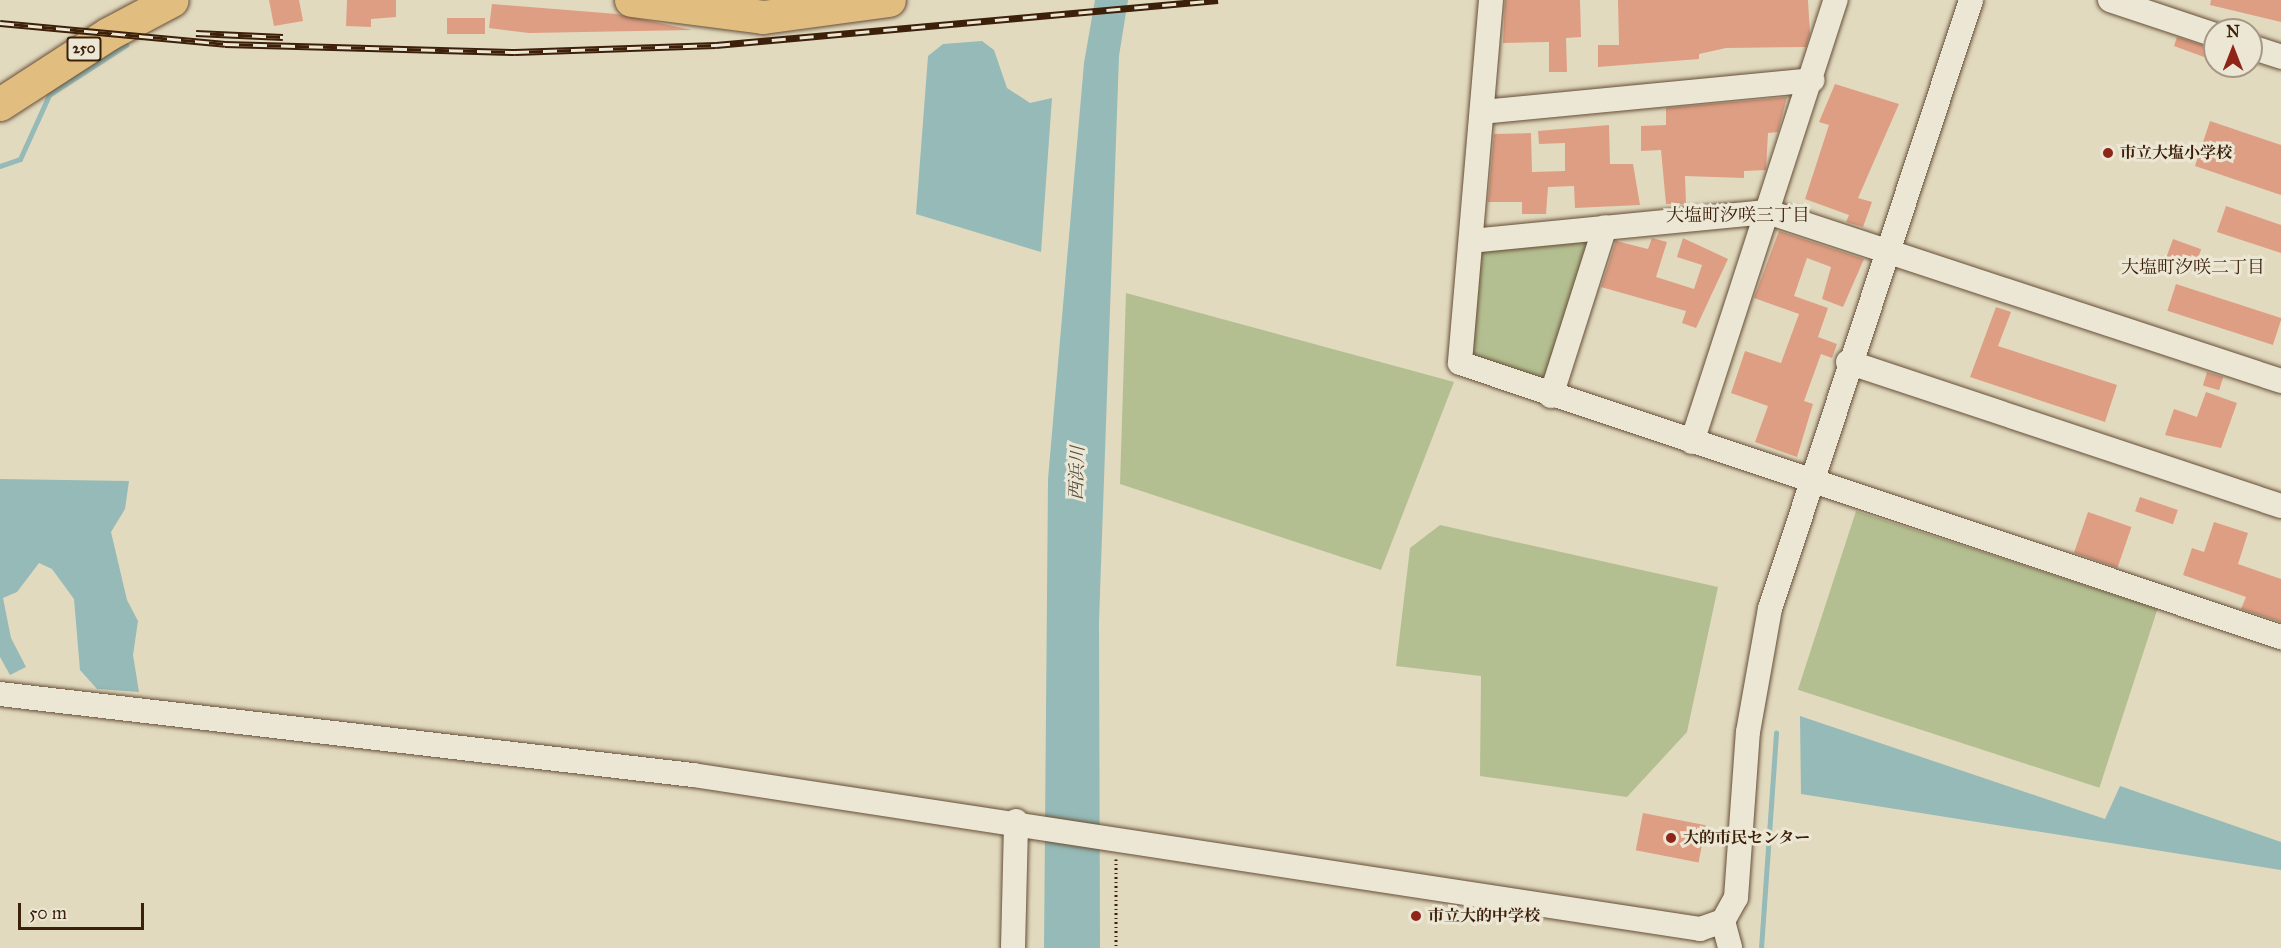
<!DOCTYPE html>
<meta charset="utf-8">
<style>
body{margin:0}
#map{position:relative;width:2281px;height:948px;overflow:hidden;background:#e2dabf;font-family:"IM FELL Great Primer","Noto Serif JP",serif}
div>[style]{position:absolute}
.green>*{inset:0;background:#b4bf91;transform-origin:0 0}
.water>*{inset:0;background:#95bab7}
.stream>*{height:5px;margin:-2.5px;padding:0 2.5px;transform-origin:2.5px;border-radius:2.5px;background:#95bab7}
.building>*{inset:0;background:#de9e83;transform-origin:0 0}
.path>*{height:3px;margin-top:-1.5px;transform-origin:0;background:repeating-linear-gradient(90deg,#3d200a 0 1.5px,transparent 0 4.5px)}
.roads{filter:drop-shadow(0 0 2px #664e37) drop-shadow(0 0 2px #664e37)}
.minor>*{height:24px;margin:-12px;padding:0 12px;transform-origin:12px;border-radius:12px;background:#ece7d5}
.highway>*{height:33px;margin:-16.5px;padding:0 16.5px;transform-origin:16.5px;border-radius:16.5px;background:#e1bd80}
.rail>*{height:7px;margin-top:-3.5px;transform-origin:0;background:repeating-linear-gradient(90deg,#ece7d5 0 14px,#3d200a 0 28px);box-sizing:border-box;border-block:2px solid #3d200a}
.dots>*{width:16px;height:16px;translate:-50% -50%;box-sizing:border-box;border:3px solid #ece7d5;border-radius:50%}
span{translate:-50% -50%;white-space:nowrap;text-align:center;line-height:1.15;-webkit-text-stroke:6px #ece7d5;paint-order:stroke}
.shield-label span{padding:2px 4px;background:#ece7d5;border:2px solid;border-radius:4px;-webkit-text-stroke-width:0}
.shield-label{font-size:15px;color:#3d200a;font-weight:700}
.poi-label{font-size:16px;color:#3d200a;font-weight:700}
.left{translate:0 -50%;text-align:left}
.neighbourhood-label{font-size:18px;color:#3d200a}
.water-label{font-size:18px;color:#574e3e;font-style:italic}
.north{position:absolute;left:2203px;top:18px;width:60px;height:60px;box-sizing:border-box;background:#ece7d5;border:2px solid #a69784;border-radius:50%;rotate:0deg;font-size:16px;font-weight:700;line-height:24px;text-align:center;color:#3d200a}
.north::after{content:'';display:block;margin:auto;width:21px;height:27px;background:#8f2418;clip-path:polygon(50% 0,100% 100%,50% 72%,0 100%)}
.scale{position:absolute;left:18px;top:903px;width:126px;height:27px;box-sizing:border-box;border:3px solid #3d200a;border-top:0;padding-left:8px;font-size:18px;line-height:21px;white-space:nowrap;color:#3d200a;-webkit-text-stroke:4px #ece7d5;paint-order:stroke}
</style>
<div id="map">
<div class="green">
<i style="clip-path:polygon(1588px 235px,1595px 243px,1550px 378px,1541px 383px,1472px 360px,1476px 253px)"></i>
<i style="clip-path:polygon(1126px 293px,1454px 382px,1381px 570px,1120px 484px)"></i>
<i style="left:1856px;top:511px;width:317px;height:188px;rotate:18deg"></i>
<i style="clip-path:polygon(1440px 525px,1718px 587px,1687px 732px,1627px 797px,1480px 776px,1481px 676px,1396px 666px,1410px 548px)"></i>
</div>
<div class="water">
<i style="clip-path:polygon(1095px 0,1128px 0,1119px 56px,1099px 621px,1100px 948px,1044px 948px,1048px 479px,1084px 63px)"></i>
<i style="clip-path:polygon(982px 41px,994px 50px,1007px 88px,1030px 103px,1052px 98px,1041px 252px,916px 214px,928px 56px,943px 44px)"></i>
<i style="clip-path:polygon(0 479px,129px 481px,125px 509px,111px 532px,127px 600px,138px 621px,133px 655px,139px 692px,97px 689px,80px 670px,74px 599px,52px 569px,39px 563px,17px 592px,3px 598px,11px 638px,26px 667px,10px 675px,0 657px)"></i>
<i style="clip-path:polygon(1800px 716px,2105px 819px,2120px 786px,2281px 842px,2281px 870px,1801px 794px)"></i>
</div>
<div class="stream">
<i style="left:0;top:166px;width:21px;rotate:-19deg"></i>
<i style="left:20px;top:159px;width:70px;rotate:-65.6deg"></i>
<i style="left:49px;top:95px;width:92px;rotate:-33deg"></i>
<i style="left:1761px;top:948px;width:216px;rotate:-86deg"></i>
</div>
<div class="building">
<i style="clip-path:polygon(269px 0,299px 0,303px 21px,274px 26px)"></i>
<i style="clip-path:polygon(347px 0,396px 0,396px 17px,371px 19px,371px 27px,346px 26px)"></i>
<i style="clip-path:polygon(1505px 0,1580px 0,1581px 37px,1566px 38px,1567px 72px,1549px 72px,1549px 42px,1503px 43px)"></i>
<i style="clip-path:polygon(1618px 0,1808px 0,1810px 34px,1806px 47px,1726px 48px,1699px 54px,1699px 59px,1598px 67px,1598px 45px,1619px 45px)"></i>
<i style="clip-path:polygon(2211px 0,2281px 0,2281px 22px,2210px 5px)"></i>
<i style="clip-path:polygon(492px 4px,617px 14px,692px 30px,529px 33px,489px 28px)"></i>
<i style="left:447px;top:18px;width:38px;height:16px"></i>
<i style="clip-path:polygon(2177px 37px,2215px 49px,2215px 61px,2174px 46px)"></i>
<i style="clip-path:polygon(1835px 84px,1899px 104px,1858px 198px,1872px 202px,1863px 227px,1846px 222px,1849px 215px,1805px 199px,1829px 125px,1819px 122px)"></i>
<i style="clip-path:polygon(1787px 97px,1778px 132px,1768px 133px,1766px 170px,1744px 171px,1744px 178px,1685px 176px,1686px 204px,1666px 204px,1661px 150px,1641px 151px,1641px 126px,1666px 125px,1666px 108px)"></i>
<i style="clip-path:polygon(2210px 121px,2281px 145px,2281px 195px,2195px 166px)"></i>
<i style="clip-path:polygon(1609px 125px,1610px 164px,1633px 164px,1640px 205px,1575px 208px,1574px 186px,1548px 187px,1546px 214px,1522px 214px,1522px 202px,1488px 202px,1494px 134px,1531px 133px,1532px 172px,1565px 171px,1565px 143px,1539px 144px,1538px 131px)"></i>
<i style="clip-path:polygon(2226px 206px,2281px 225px,2281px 253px,2217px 232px)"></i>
<i style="clip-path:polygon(1779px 231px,1864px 259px,1843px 307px,1822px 299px,1831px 267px,1807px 258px,1794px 296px,1828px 308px,1818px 337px,1837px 344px,1832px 358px,1821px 354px,1804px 401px,1813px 404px,1797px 457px,1755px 442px,1768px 406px,1731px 393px,1745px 351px,1781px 363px,1799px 314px,1754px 298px)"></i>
<i style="clip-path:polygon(1652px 238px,1667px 242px,1656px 277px,1694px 289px,1702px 265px,1677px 257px,1683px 238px,1728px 259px,1696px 328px,1682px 323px,1686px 311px,1601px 287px,1616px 241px,1648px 249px)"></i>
<i style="left:2173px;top:239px;width:30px;height:24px;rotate:20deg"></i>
<i style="left:2176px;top:284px;width:111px;height:28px;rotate:18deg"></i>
<i style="clip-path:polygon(1996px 307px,2011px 312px,1998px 346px,2117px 385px,2105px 422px,1970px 377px)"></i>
<i style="left:2207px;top:372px;width:17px;height:14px;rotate:17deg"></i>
<i style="clip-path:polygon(2206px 392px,2237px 403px,2221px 448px,2165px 435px,2174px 409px,2197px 417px)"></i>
<i style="left:2140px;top:497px;width:40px;height:15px;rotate:19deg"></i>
<i style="left:2088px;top:512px;width:46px;height:43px;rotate:19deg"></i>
<i style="clip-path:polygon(2214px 522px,2248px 533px,2238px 564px,2281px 579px,2281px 622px,2241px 609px,2246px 597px,2183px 575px,2192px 548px,2204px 552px)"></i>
<i style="left:1643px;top:813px;width:64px;height:38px;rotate:11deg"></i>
</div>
<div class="path">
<i style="left:1116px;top:859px;width:89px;rotate:90deg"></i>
</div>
<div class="roads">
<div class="minor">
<i style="left:1491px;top:0;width:364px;rotate:94.9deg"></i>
<i style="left:1460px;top:363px;width:866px;rotate:18.46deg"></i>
<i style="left:2110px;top:0;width:111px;rotate:18.4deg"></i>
<i style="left:2251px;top:47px;width:32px;rotate:18deg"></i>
<i style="left:1482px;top:112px;width:332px;rotate:-5.5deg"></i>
<i style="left:1471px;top:241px;width:298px;rotate:-5.6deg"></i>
<i style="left:1768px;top:212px;width:540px;rotate:18.23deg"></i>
<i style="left:1848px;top:362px;width:456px;rotate:18.4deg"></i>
<i style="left:1551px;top:396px;width:177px;rotate:-72.3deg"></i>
<i style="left:1692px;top:442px;width:465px;rotate:-72deg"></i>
<i style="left:0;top:694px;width:698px;rotate:6.67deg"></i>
<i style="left:693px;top:775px;width:1019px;rotate:8.69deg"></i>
<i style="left:1700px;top:929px;width:24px;rotate:-19deg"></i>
<i style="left:1723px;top:921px;width:26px;rotate:-61deg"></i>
<i style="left:1736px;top:898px;width:166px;rotate:-85.9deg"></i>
<i style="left:1748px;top:732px;width:125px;rotate:-79.9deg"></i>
<i style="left:1770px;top:609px;width:641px;rotate:-71.73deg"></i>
<i style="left:1723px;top:921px;width:28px;rotate:75deg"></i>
<i style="left:1013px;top:948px;width:127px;rotate:-88.6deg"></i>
</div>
<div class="highway">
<i style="left:631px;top:0;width:133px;rotate:7.3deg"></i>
<i style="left:763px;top:17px;width:127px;rotate:-7.7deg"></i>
<i style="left:0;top:104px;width:129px;rotate:-32.9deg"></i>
<i style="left:108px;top:34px;width:72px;rotate:-28deg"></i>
</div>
</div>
<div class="rail">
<i style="left:0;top:23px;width:226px;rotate:5.3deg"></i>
<i style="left:225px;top:44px;width:290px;rotate:1.6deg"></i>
<i style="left:515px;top:52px;width:201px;rotate:-2deg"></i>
<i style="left:716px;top:45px;width:504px;rotate:-5.12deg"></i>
<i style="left:196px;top:33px;width:87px;rotate:2.6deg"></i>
</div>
<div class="dots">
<i style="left:2108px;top:153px;background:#8f2418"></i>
<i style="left:1671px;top:838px;background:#8f2418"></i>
<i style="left:1416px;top:916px;background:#8f2418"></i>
</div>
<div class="shield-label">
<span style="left:84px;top:49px">250</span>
</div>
<div class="poi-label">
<span class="left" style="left:2120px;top:153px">市立大塩小学校</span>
<span class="left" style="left:1683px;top:838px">大的市民センター</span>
<span class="left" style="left:1428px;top:916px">市立大的中学校</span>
</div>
<div class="neighbourhood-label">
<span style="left:1738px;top:215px">大塩町汐咲三丁目</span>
<span style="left:2193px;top:267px">大塩町汐咲二丁目</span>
</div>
<div class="water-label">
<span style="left:1077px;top:473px;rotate:-88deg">西浜川</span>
</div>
<div class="north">N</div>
<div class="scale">50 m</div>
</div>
